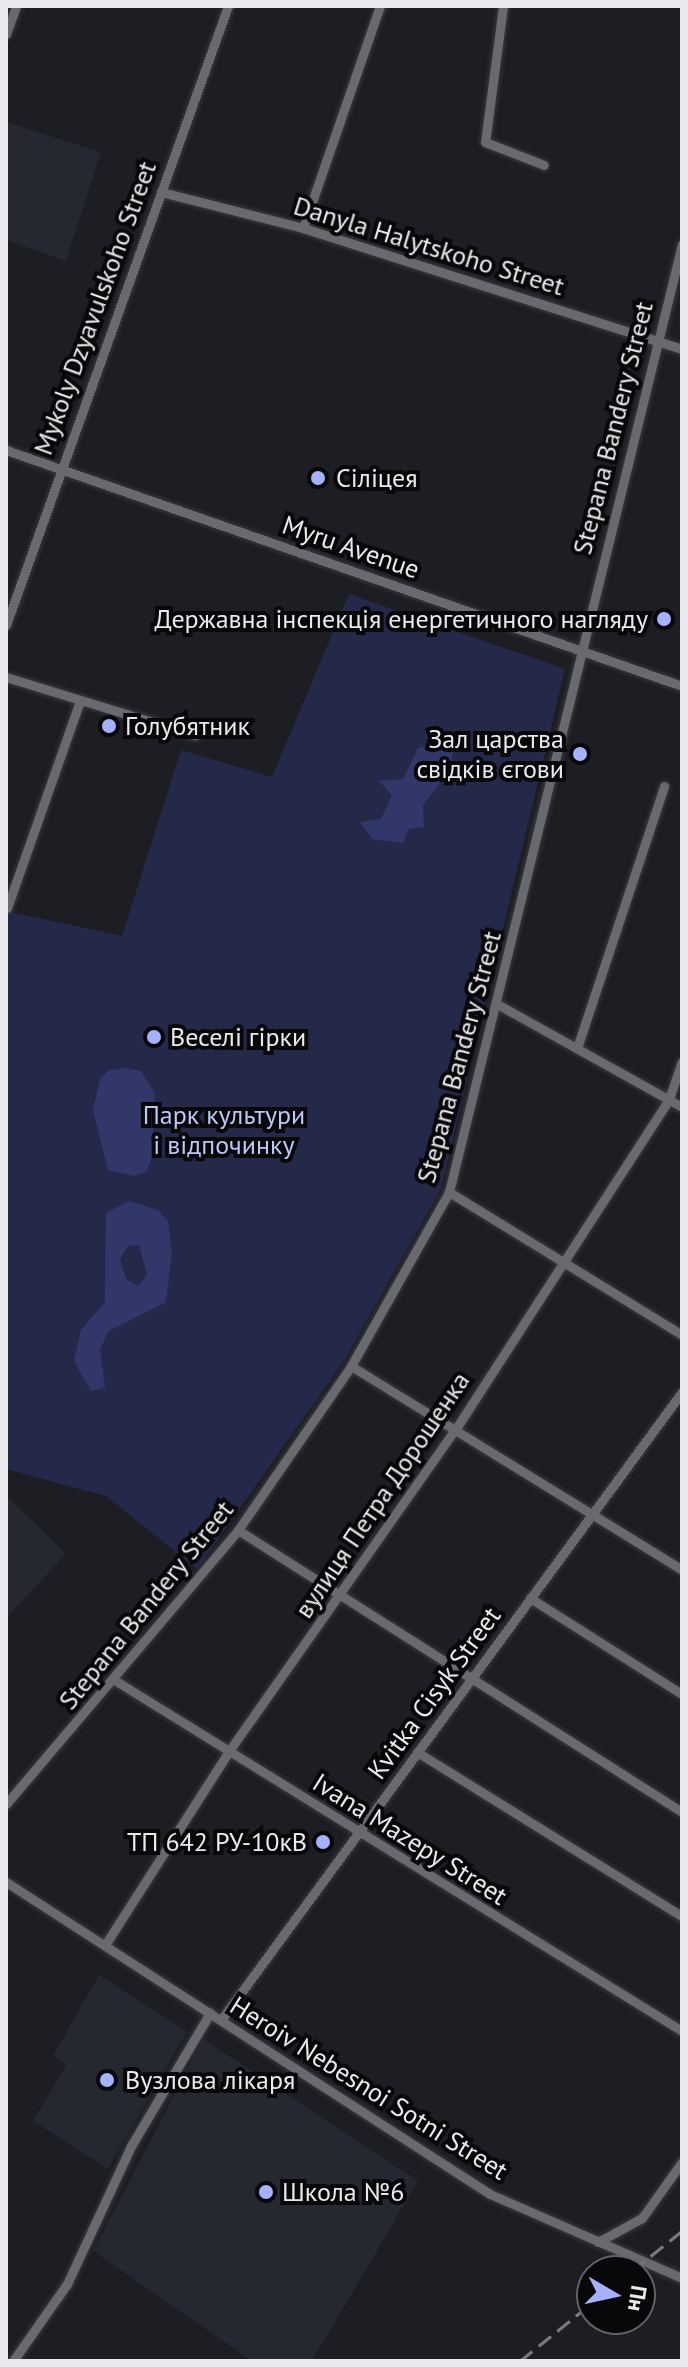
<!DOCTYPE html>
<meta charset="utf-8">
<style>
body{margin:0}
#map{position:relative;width:688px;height:2367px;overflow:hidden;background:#1d1e23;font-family:"PT Sans",sans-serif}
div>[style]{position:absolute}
.built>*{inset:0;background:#252731}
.green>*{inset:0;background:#242849}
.water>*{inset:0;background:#313769}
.roads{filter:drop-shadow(0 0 2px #393a3e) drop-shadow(0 0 2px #393a3e)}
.street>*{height:9px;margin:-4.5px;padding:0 4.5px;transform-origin:4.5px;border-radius:4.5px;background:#696a70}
.rail>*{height:3px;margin-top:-1.5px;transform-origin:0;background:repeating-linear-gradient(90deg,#797a7e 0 16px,transparent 0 24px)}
.dots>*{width:22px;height:22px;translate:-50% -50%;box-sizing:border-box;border:4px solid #08080a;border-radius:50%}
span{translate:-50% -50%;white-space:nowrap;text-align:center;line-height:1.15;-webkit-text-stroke:8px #08080a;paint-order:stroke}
.street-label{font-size:26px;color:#eaeaee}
.poi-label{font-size:26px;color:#eaeaee}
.left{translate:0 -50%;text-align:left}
.right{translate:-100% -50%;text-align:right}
.park-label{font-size:26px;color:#bcc6f7}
.frame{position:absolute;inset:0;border:8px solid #eaeaee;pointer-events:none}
.north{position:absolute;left:576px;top:2255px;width:80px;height:80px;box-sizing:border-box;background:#08080a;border:2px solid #626265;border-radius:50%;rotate:99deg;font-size:22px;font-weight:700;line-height:32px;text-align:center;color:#eaeaee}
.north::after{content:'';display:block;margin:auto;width:28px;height:36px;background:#a5b1fc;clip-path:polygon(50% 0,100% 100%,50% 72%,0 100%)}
</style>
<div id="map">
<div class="built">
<i style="clip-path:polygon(6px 122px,101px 152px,66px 261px,6px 240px)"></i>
<i style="clip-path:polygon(6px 1495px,66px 1554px,6px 1618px)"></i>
<i style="clip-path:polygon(99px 1975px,187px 2032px,108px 2169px,33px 2121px,66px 2065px,53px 2056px)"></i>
<i style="clip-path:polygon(203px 2039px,418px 2181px,312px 2361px,252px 2361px,93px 2251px)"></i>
</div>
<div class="green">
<i style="clip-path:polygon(349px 594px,565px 669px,441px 1189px,344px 1361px,197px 1569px,106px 1496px,6px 1469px,6px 911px,122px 936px,181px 750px,272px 777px)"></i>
</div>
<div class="water">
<i style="clip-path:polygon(433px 745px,453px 752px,449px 772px,423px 805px,424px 827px,409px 829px,403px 843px,372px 839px,360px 822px,381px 819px,392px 795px,379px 781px,403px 779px,418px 748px)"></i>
<i style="clip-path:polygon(126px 1068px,141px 1071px,155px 1093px,152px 1158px,146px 1172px,134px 1176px,108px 1170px,93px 1110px,100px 1079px,109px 1070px)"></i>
<i style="clip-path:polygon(evenodd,129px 1201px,158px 1210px,168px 1221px,172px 1252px,166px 1302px,109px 1331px,100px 1349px,105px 1388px,91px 1391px,74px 1361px,81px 1330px,105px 1302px,106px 1213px,129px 1201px,139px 1245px,147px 1275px,138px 1286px,126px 1279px,120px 1259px,128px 1246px,139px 1245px)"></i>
</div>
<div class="roads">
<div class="street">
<i style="left:503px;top:6px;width:137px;rotate:97.5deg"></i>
<i style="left:485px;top:142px;width:63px;rotate:21.3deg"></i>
<i style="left:6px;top:34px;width:30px;rotate:-70deg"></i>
<i style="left:161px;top:192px;width:146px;rotate:14.2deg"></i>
<i style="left:303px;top:228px;width:398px;rotate:17.7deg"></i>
<i style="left:303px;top:228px;width:235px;rotate:-70.9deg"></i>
<i style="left:6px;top:450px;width:716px;rotate:19.24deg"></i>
<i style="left:6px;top:625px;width:658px;rotate:-70.27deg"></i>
<i style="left:6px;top:677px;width:198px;rotate:17.1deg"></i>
<i style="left:7px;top:908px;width:219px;rotate:-70.6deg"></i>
<i style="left:499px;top:1005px;width:210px;rotate:29.1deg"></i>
<i style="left:577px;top:1048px;width:276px;rotate:-71.6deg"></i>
<i style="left:449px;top:1192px;width:273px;rotate:31.5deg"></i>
<i style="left:351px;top:1366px;width:389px;rotate:31.6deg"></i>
<i style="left:238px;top:1530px;width:526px;rotate:32.42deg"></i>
<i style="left:530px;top:1598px;width:180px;rotate:32.3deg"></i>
<i style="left:116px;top:1681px;width:665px;rotate:31.73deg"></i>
<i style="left:417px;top:1752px;width:312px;rotate:31.8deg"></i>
<i style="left:6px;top:1804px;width:359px;rotate:-49.7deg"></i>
<i style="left:238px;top:1530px;width:199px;rotate:-55.4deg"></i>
<i style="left:351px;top:1366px;width:200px;rotate:-60.6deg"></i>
<i style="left:449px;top:1192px;width:976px;rotate:-76.19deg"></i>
<i style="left:6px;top:1882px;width:576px;rotate:32.81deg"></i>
<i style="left:490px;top:2194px;width:210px;rotate:23.6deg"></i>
<i style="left:105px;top:1945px;width:230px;rotate:-57.4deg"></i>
<i style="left:229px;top:1751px;width:396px;rotate:-54.9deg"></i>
<i style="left:457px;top:1427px;width:391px;rotate:-57.1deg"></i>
<i style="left:669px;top:1099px;width:39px;rotate:-71deg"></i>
<i style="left:221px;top:2020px;width:779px;rotate:-53.72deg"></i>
<i style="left:598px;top:2242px;width:50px;rotate:-28.6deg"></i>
<i style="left:642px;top:2218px;width:69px;rotate:-54.5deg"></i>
<i style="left:13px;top:2361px;width:94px;rotate:-55deg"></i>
<i style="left:67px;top:2284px;width:152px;rotate:-65.1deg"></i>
<i style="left:131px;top:2146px;width:155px;rotate:-59.3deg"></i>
</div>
</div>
<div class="rail">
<i style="left:632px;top:2271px;width:64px;rotate:-38.7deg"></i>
<i style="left:520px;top:2361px;width:92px;rotate:-38.9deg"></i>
</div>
<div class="dots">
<i style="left:318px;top:478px;background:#a5b1fc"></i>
<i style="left:664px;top:619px;background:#a5b1fc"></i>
<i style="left:109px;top:726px;background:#a5b1fc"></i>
<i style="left:580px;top:754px;background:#a5b1fc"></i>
<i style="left:154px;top:1037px;background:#a5b1fc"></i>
<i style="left:323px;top:1842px;background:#a5b1fc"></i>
<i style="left:107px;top:2080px;background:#a5b1fc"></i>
<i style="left:266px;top:2192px;background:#a5b1fc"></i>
</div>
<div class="street-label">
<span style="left:429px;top:246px;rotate:17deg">Danyla Halytskoho Street</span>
<span style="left:95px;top:308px;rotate:-70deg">Mykoly Dzyavulskoho Street</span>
<span style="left:613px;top:428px;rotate:-76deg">Stepana Bandery Street</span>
<span style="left:351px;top:547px;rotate:19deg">Myru Avenue</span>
<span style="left:459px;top:1057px;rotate:-75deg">Stepana Bandery Street</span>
<span style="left:382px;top:1495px;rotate:-56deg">вулиця Петра Дорошенка</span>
<span style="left:146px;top:1605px;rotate:-51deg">Stepana Bandery Street</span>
<span style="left:434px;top:1693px;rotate:-54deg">Kvitka Cisyk Street</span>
<span style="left:410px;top:1839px;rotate:32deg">Ivana Mazepy Street</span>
<span style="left:369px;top:2088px;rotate:32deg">Heroiv Nebesnoi Sotni Street</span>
</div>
<div class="poi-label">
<span class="left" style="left:336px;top:478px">Сіліцея</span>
<span class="right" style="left:648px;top:619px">Державна інспекція енергетичного нагляду</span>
<span class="left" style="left:125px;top:726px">Голубятник</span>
<span class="right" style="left:564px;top:754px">Зал царства<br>свідків єгови</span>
<span class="left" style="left:170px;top:1037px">Веселі гірки</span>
<span class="right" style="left:307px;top:1842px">ТП 642 РУ-10кВ</span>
<span class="left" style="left:125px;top:2080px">Вузлова лікаря</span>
<span class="left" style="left:282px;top:2192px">Школа №6</span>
</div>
<div class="park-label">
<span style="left:224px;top:1130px">Парк культури<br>і відпочинку</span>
</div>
<div class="frame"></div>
<div class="north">Пн</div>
</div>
